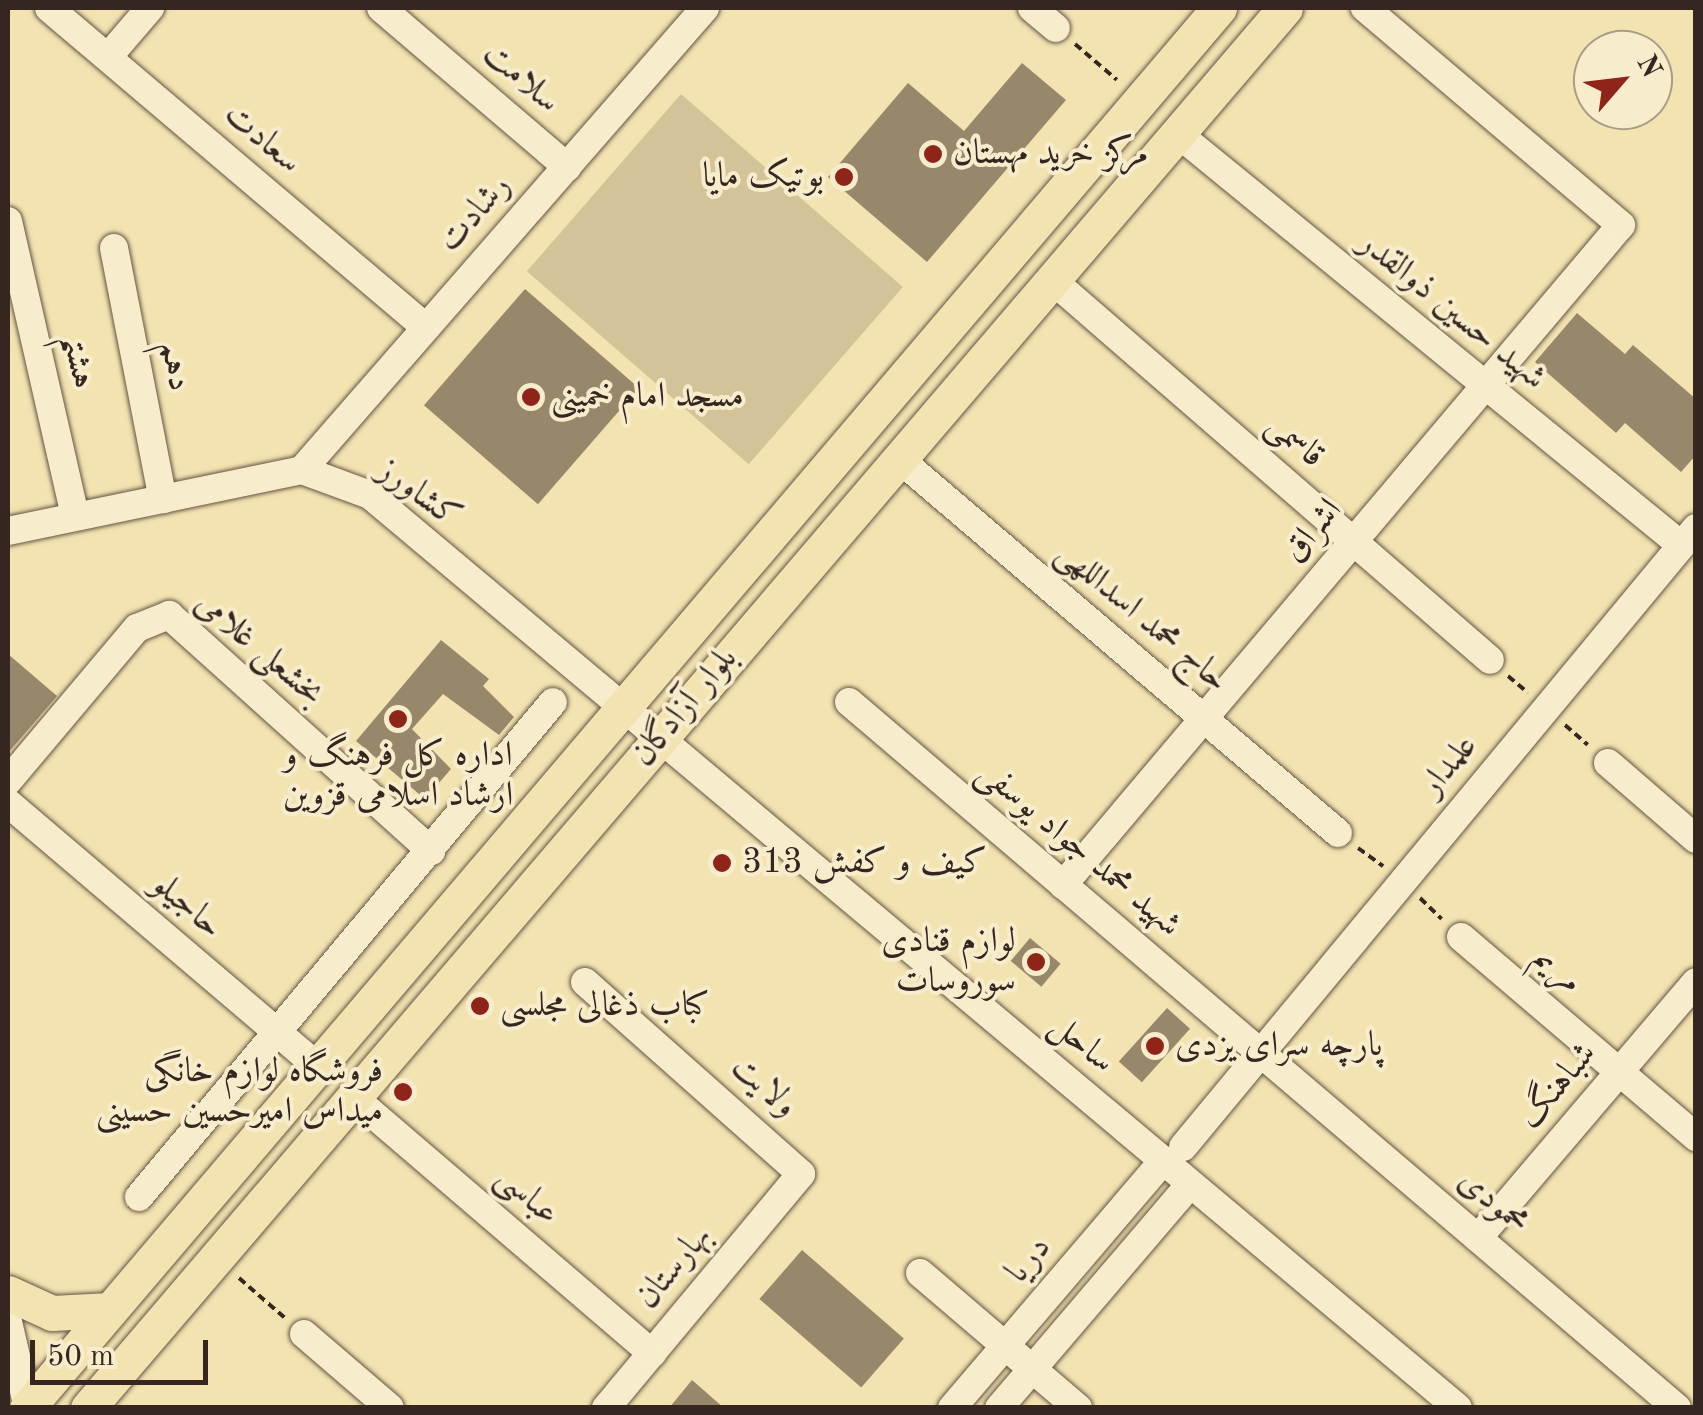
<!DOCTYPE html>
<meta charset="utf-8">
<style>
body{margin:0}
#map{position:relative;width:1703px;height:1415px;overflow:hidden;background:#f3e3b1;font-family:"Old Standard TT",Amiri,serif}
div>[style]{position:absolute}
.green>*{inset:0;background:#d3c398;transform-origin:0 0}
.building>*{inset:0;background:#98886b;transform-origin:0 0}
.path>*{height:4px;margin-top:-2px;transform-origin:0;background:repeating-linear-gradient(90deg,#362620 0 8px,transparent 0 13px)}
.roads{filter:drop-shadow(0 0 2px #655544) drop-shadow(0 0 2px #655544)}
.minor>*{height:28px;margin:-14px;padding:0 14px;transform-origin:14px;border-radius:14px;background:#f7edcc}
.major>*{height:35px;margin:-17.5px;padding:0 17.5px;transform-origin:17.5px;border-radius:17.5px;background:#f3e3b1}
.dots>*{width:28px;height:28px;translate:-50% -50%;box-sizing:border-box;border:5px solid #f7edcc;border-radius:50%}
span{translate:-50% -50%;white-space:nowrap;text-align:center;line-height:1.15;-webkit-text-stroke:8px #f7edcc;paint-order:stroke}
.street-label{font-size:35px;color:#362620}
.poi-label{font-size:35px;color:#362620}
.left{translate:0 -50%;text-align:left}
.right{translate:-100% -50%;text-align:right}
.frame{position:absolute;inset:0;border:10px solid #362620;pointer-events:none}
.north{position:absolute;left:1573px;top:30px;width:100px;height:100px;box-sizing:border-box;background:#f7edcc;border:2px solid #aa9d87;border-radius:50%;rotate:62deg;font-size:28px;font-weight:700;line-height:40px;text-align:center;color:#362620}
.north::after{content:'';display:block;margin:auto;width:35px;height:45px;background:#8f2418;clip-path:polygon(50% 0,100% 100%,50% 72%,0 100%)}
.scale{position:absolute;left:30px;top:1340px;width:178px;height:45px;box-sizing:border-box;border:5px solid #362620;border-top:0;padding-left:12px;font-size:30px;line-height:35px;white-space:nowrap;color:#362620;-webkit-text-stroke:8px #f7edcc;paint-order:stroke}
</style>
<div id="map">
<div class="green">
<i style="left:681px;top:94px;width:294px;height:235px;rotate:41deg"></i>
</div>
<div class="building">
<i style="clip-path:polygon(1022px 63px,1066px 100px,927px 262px,828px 177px,908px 83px,964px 131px)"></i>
<i style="left:525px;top:289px;width:151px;height:154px;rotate:41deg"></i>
<i style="clip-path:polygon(1577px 313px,1625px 354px,1633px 345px,1696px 399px,1696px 455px,1681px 472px,1625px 423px,1616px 433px,1535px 362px)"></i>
<i style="clip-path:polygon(441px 640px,489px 679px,483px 686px,514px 717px,499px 735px,443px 694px,412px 729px,451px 769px,425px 799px,356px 741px)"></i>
<i style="clip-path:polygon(8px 654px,57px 696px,8px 753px)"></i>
<i style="left:1030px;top:938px;width:40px;height:30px;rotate:40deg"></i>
<i style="left:1167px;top:1008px;width:31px;height:72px;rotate:42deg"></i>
<i style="left:802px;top:1250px;width:135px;height:65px;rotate:41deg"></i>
<i style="clip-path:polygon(692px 1380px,724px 1408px,669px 1408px)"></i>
</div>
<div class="path">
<i style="left:1075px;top:44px;width:55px;rotate:40.6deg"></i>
<i style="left:1508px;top:676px;width:26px;rotate:40deg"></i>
<i style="left:1565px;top:725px;width:30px;rotate:41deg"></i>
<i style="left:1358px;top:848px;width:31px;rotate:36deg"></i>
<i style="left:1420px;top:898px;width:30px;rotate:44deg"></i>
<i style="left:239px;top:1278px;width:61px;rotate:41deg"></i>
</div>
<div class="roads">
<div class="minor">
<i style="left:49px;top:8px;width:494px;rotate:40.3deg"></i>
<i style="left:381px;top:8px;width:245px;rotate:40.5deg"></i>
<i style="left:1032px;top:8px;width:31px;rotate:40deg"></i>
<i style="left:108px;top:57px;width:65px;rotate:-49.4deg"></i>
<i style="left:1177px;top:133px;width:651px;rotate:39.26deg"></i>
<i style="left:8px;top:221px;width:303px;rotate:77.2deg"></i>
<i style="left:114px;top:248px;width:256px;rotate:79deg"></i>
<i style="left:1051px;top:279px;width:581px;rotate:40.95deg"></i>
<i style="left:898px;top:458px;width:578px;rotate:40.44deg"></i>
<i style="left:302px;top:470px;width:613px;rotate:-48.9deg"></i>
<i style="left:8px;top:531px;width:300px;rotate:-11.7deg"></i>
<i style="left:302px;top:470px;width:72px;rotate:20.2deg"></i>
<i style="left:370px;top:495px;width:1420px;rotate:40deg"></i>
<i style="left:849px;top:702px;width:1088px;rotate:40.45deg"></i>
<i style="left:1608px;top:763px;width:116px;rotate:40.8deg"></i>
<i style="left:8px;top:781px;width:200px;rotate:-49.9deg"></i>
<i style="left:137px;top:628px;width:35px;rotate:-22deg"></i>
<i style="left:169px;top:615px;width:353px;rotate:42deg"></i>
<i style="left:8px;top:803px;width:406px;rotate:40.4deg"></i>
<i style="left:1063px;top:885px;width:864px;rotate:-49.79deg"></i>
<i style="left:1621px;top:225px;width:336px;rotate:-139.7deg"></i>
<i style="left:1461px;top:937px;width:309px;rotate:40.4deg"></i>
<i style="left:585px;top:982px;width:289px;rotate:41.6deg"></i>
<i style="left:801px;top:1174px;width:305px;rotate:129.8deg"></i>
<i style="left:353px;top:1097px;width:394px;rotate:40.6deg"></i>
<i style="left:1183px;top:1147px;width:804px;rotate:-50.35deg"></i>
<i style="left:139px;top:1197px;width:645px;rotate:-50.09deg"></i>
<i style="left:1478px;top:1238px;width:336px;rotate:-49.6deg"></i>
<i style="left:920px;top:1273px;width:208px;rotate:40.5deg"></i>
<i style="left:8px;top:1322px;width:88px;rotate:76.9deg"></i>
<i style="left:304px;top:1334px;width:113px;rotate:40.7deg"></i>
<i style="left:952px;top:1408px;width:325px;rotate:-49.5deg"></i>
<i style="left:999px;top:1408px;width:294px;rotate:-49.5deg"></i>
</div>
<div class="major">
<i style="left:8px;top:1293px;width:48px;rotate:24.4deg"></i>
<i style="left:52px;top:1313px;width:58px;rotate:-3deg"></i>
<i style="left:27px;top:1408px;width:1839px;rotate:-49.59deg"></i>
<i style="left:88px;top:1408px;width:1842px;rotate:-49.47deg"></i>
</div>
</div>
<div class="dots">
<i style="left:933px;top:154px;background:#8f2418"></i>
<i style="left:844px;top:177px;background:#8f2418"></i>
<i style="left:531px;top:397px;background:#8f2418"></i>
<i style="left:398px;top:719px;background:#8f2418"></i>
<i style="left:722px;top:863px;background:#8f2418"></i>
<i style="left:1036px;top:962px;background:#8f2418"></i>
<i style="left:480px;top:1006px;background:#8f2418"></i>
<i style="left:1155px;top:1046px;background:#8f2418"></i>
<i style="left:403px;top:1092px;background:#8f2418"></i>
</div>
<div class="street-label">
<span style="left:521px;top:78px;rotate:41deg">سلامت</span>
<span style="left:262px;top:139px;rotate:40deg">سعادت</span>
<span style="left:475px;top:214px;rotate:-49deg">رشادت</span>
<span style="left:1452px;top:311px;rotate:39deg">شهید حسین ذوالقدر</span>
<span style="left:78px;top:361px;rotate:77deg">هشتم</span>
<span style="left:175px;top:366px;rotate:79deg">دهم</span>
<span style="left:1295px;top:441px;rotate:41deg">قاسمی</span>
<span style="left:419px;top:494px;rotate:36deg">کشاورز</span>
<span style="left:1313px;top:531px;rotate:-50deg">اشراق</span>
<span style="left:1142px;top:617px;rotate:40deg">حاج محمد اسداللهی</span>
<span style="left:259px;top:649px;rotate:40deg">بخشعلی غلامی</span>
<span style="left:685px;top:707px;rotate:-50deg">بلوار آزادگان</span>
<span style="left:1449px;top:766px;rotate:-50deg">علمدار</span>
<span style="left:1079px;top:849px;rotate:40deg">شهید محمد جواد یوسفی</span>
<span style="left:187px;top:906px;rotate:40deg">حاجیلو</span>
<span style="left:1557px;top:970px;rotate:40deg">مریم</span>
<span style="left:1082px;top:1044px;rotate:40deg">ساحل</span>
<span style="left:1558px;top:1086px;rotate:-50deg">شباهنگ</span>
<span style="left:764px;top:1087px;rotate:41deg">ولایت</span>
<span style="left:527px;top:1196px;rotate:41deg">عباسی</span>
<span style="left:1493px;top:1202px;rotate:40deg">محمودی</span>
<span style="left:1029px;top:1260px;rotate:-50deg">دریا</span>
<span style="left:674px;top:1267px;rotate:-50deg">بهارستان</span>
</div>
<div class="poi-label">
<span class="left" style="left:953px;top:154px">مرکز خرید مهستان</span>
<span class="right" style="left:824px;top:177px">بوتیک مایا</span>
<span class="left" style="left:551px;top:397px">مسجد امام خمینی</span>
<span style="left:398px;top:776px">اداره کل فرهنگ و<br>ارشاد اسلامی قزوین</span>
<span class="left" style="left:742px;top:863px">کیف و کفش 313</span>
<span class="right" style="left:1016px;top:962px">لوازم قنادی<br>سوروسات</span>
<span class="left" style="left:500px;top:1006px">کباب ذغالی مجلسی</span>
<span class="left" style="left:1175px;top:1046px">پارچه سرای یزدی</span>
<span class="right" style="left:383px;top:1092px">فروشگاه لوازم خانگی<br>میداس امیرحسین حسینی</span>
</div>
<div class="frame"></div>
<div class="north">N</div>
<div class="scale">50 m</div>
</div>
